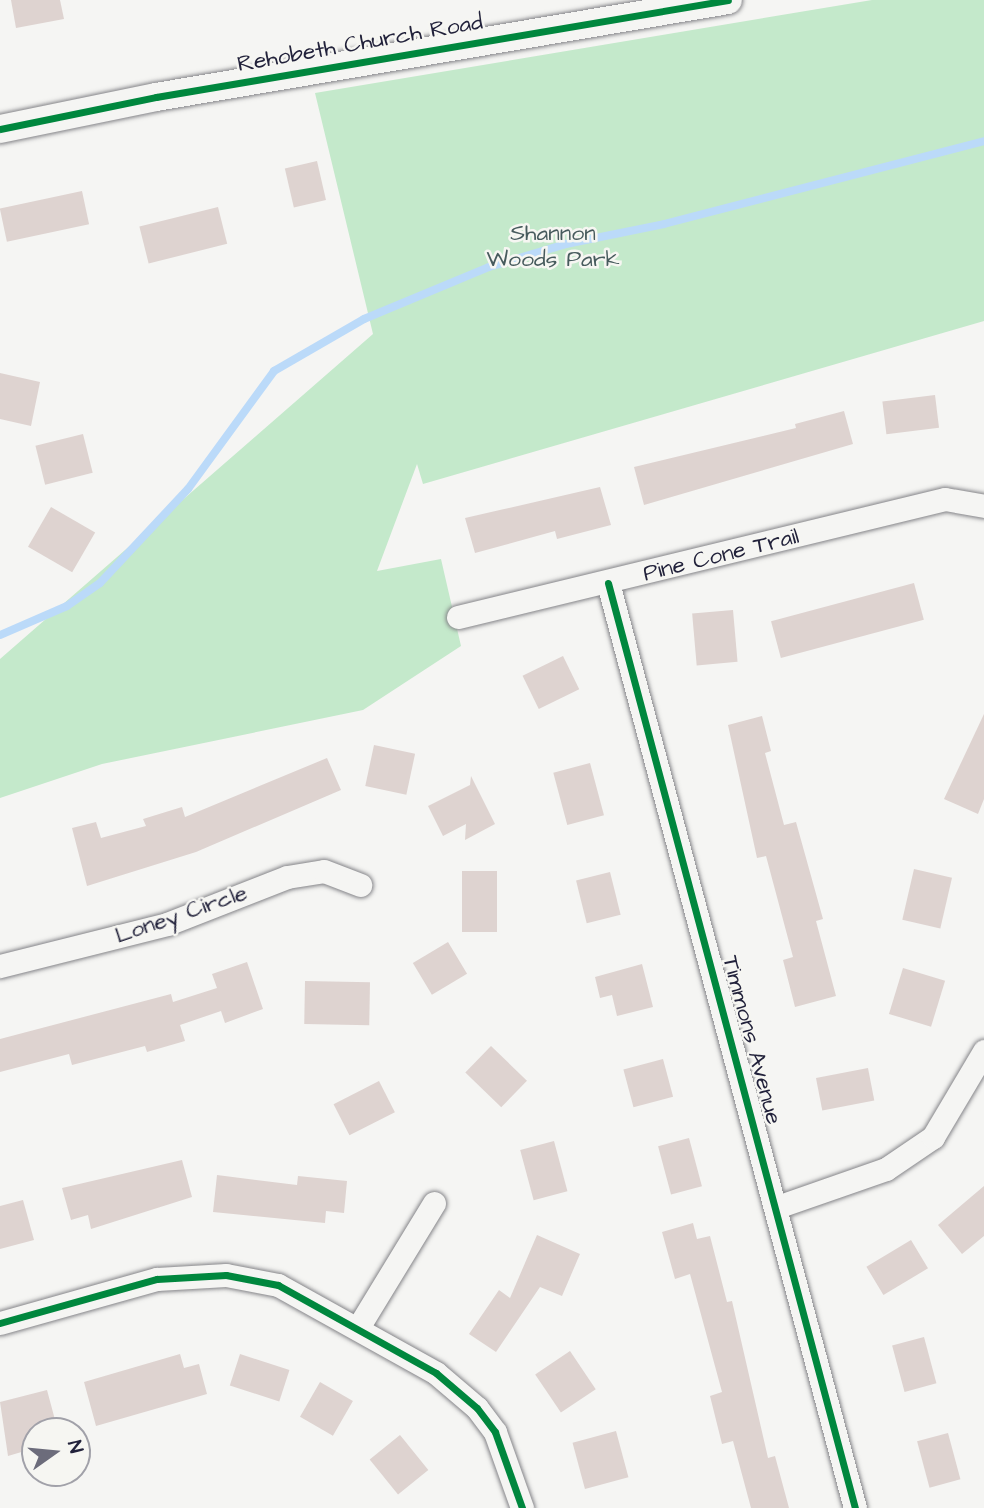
<!DOCTYPE html>
<style>
body{margin:0}
#map{position:relative;width:984px;height:1508px;overflow:hidden;background:#f5f5f3;font-family:"Architects Daughter",sans-serif}
div>[style]{position:absolute}
.green>*{inset:0;background:#c4e9cb}
.stream>*{height:8px;margin:-4px;padding:0 4px;transform-origin:4px;border-radius:4px;background:#bbdaf9}
.building>*{inset:0;background:#ded3d0;transform-origin:0 0}
.roads{filter:drop-shadow(0 0 2px #858589) drop-shadow(0 0 2px #858589)}
.minor>*{height:23px;margin:-11.5px;padding:0 11.5px;transform-origin:11.5px;border-radius:11.5px;background:#f5f5f3}
.tertiary>*{height:28px;margin:-14px;padding:0 14px;transform-origin:14px;border-radius:14px;background:#f5f5f3}
.cycleway>*{height:7px;margin:-3.5px;padding:0 3.5px;transform-origin:3.5px;border-radius:3.5px;background:#00873e}
span{translate:-50% -50%;white-space:nowrap;text-align:center;line-height:1.15;-webkit-text-stroke:5px #f6f6f2;paint-order:stroke}
.street-label{font-size:23px;color:#22223b}
.park-label{font-size:23px;color:#475b5d}
.north{position:absolute;left:21px;top:1417px;width:70px;height:70px;box-sizing:border-box;background:#f6f6f2;border:2px solid #a1a1a9;border-radius:50%;rotate:75deg;font-size:19px;font-weight:700;line-height:28px;text-align:center;color:#22223b}
.north::after{content:'';display:block;margin:auto;width:24px;height:32px;background:#6c6c7b;clip-path:polygon(50% 0,100% 100%,50% 72%,0 100%)}
</style>
<div id="map">
<div class="green">
<i style="clip-path:polygon(872px 0,984px 0,984px 321px,423px 484px,417px 464px,377px 571px,441px 559px,461px 646px,363px 710px,102px 764px,0 798px,0 659px,373px 334px,315px 93px)"></i>
</div>
<div class="stream">
<i style="left:0;top:635px;width:73px;rotate:-23.4deg"></i>
<i style="left:67px;top:606px;width:40px;rotate:-34.9deg"></i>
<i style="left:100px;top:583px;width:129px;rotate:-46.9deg"></i>
<i style="left:188px;top:489px;width:146px;rotate:-53.9deg"></i>
<i style="left:274px;top:371px;width:104px;rotate:-30deg"></i>
<i style="left:364px;top:319px;width:135px;rotate:-22.6deg"></i>
<i style="left:489px;top:267px;width:80px;rotate:-16.6deg"></i>
<i style="left:566px;top:244px;width:100px;rotate:-11.5deg"></i>
<i style="left:664px;top:224px;width:331px;rotate:-14.5deg"></i>
</div>
<div class="building">
<i style="clip-path:polygon(11px 0,60px 0,64px 19px,16px 28px)"></i>
<i style="left:317px;top:161px;width:40px;height:33px;rotate:77deg"></i>
<i style="left:82px;top:191px;width:34px;height:84px;rotate:78deg"></i>
<i style="left:218px;top:207px;width:38px;height:81px;rotate:76deg"></i>
<i style="clip-path:polygon(0 373px,40px 382px,31px 426px,0 419px)"></i>
<i style="left:935px;top:395px;width:33px;height:53px;rotate:83deg"></i>
<i style="clip-path:polygon(844px 411px,853px 444px,644px 505px,634px 467px,796px 428px,795px 424px)"></i>
<i style="left:83px;top:434px;width:40px;height:49px;rotate:76deg"></i>
<i style="clip-path:polygon(600px 487px,611px 525px,557px 539px,555px 531px,475px 553px,465px 518px)"></i>
<i style="left:51px;top:507px;width:51px;height:46px;rotate:30deg"></i>
<i style="left:914px;top:583px;width:38px;height:148px;rotate:75deg"></i>
<i style="left:733px;top:610px;width:52px;height:41px;rotate:85deg"></i>
<i style="left:563px;top:656px;width:37px;height:45px;rotate:64deg"></i>
<i style="clip-path:polygon(984px 714px,984px 799px,978px 814px,944px 799px)"></i>
<i style="clip-path:polygon(762px 716px,771px 751px,765px 753px,784px 825px,796px 822px,823px 919px,816px 921px,836px 996px,795px 1007px,783px 960px,793px 957px,766px 856px,757px 858px,728px 725px)"></i>
<i style="left:374px;top:745px;width:42px;height:42px;rotate:12deg"></i>
<i style="clip-path:polygon(327px 758px,341px 790px,196px 852px,87px 886px,72px 828px,96px 822px,101px 838px,146px 826px,143px 819px,182px 807px,185px 817px)"></i>
<i style="left:590px;top:763px;width:54px;height:38px;rotate:75deg"></i>
<i style="clip-path:polygon(471px 776px,495px 824px,465px 840px,466px 824px,443px 836px,428px 806px,470px 785px)"></i>
<i style="left:914px;top:869px;width:39px;height:52px;rotate:13deg"></i>
<i style="left:462px;top:871px;width:35px;height:61px"></i>
<i style="left:610px;top:872px;width:44px;height:35px;rotate:76deg"></i>
<i style="left:448px;top:942px;width:37px;height:41px;rotate:59deg"></i>
<i style="clip-path:polygon(247px 962px,263px 1009px,225px 1023px,221px 1011px,180px 1025px,185px 1041px,147px 1052px,145px 1046px,72px 1065px,69px 1054px,0 1072px,0 1039px,171px 994px,173px 1002px,217px 988px,212px 974px)"></i>
<i style="clip-path:polygon(642px 964px,653px 1007px,617px 1016px,612px 995px,600px 998px,595px 977px)"></i>
<i style="left:903px;top:968px;width:44px;height:48px;rotate:17deg"></i>
<i style="left:305px;top:981px;width:65px;height:43px;rotate:1deg"></i>
<i style="left:491px;top:1046px;width:50px;height:37px;rotate:44deg"></i>
<i style="left:663px;top:1059px;width:39px;height:41px;rotate:75deg"></i>
<i style="left:868px;top:1068px;width:33px;height:53px;rotate:79deg"></i>
<i style="left:379px;top:1081px;width:35px;height:51px;rotate:63deg"></i>
<i style="left:689px;top:1138px;width:50px;height:32px;rotate:75deg"></i>
<i style="left:554px;top:1141px;width:52px;height:35px;rotate:75deg"></i>
<i style="clip-path:polygon(182px 1160px,192px 1197px,91px 1229px,88px 1215px,71px 1220px,62px 1188px)"></i>
<i style="clip-path:polygon(217px 1175px,297px 1185px,298px 1176px,347px 1181px,344px 1213px,326px 1211px,325px 1223px,213px 1212px)"></i>
<i style="clip-path:polygon(984px 1186px,984px 1236px,962px 1254px,938px 1225px)"></i>
<i style="clip-path:polygon(23px 1200px,34px 1240px,0 1249px,0 1206px)"></i>
<i style="clip-path:polygon(693px 1223px,697px 1239px,710px 1236px,727px 1302px,732px 1301px,768px 1458px,775px 1456px,789px 1508px,751px 1508px,733px 1441px,722px 1444px,710px 1396px,722px 1392px,690px 1274px,675px 1279px,662px 1232px)"></i>
<i style="clip-path:polygon(537px 1235px,580px 1254px,562px 1296px,540px 1287px,496px 1352px,469px 1334px,499px 1290px,510px 1298px)"></i>
<i style="left:911px;top:1240px;width:33px;height:52px;rotate:59deg"></i>
<i style="left:924px;top:1337px;width:48px;height:33px;rotate:75deg"></i>
<i style="left:570px;top:1351px;width:46px;height:42px;rotate:56deg"></i>
<i style="clip-path:polygon(180px 1354px,184px 1368px,199px 1364px,207px 1394px,96px 1426px,84px 1382px)"></i>
<i style="left:240px;top:1354px;width:52px;height:33px;rotate:18deg"></i>
<i style="left:320px;top:1382px;width:38px;height:40px;rotate:30deg"></i>
<i style="clip-path:polygon(47px 1390px,58px 1431px,35px 1431px,35px 1448px,8px 1456px,0 1402px)"></i>
<i style="left:616px;top:1431px;width:48px;height:45px;rotate:75deg"></i>
<i style="left:948px;top:1433px;width:48px;height:32px;rotate:75deg"></i>
<i style="left:400px;top:1435px;width:45px;height:39px;rotate:51deg"></i>
</div>
<div class="roads">
<div class="minor">
<i style="left:608px;top:583px;width:957px;rotate:75.05deg"></i>
<i style="left:458px;top:617px;width:501px;rotate:-13.62deg"></i>
<i style="left:945px;top:499px;width:40px;rotate:10deg"></i>
<i style="left:0;top:966px;width:172px;rotate:-14.1deg"></i>
<i style="left:167px;top:924px;width:129px;rotate:-21.4deg"></i>
<i style="left:287px;top:877px;width:37px;rotate:-9deg"></i>
<i style="left:324px;top:871px;width:39px;rotate:21deg"></i>
<i style="left:777px;top:1207px;width:115px;rotate:-19.2deg"></i>
<i style="left:886px;top:1169px;width:57px;rotate:-34.2deg"></i>
<i style="left:933px;top:1137px;width:100px;rotate:-59.3deg"></i>
<i style="left:0;top:1323px;width:163px;rotate:-15.7deg"></i>
<i style="left:157px;top:1279px;width:69px;rotate:-3.3deg"></i>
<i style="left:226px;top:1275px;width:53px;rotate:10.9deg"></i>
<i style="left:278px;top:1285px;width:181px;rotate:29.1deg"></i>
<i style="left:436px;top:1373px;width:54px;rotate:40.5deg"></i>
<i style="left:477px;top:1408px;width:30px;rotate:53deg"></i>
<i style="left:495px;top:1432px;width:81px;rotate:70.4deg"></i>
<i style="left:359px;top:1326px;width:144px;rotate:-58.6deg"></i>
</div>
<div class="tertiary">
<i style="left:0;top:129px;width:159px;rotate:-11.6deg"></i>
<i style="left:156px;top:97px;width:580px;rotate:-9.62deg"></i>
</div>
</div>
<div class="cycleway">
<i style="left:0;top:129px;width:159px;rotate:-11.6deg"></i>
<i style="left:156px;top:97px;width:580px;rotate:-9.62deg"></i>
<i style="left:608px;top:583px;width:957px;rotate:75.05deg"></i>
<i style="left:0;top:1323px;width:163px;rotate:-15.7deg"></i>
<i style="left:157px;top:1279px;width:69px;rotate:-3.3deg"></i>
<i style="left:226px;top:1275px;width:53px;rotate:10.9deg"></i>
<i style="left:278px;top:1285px;width:181px;rotate:29.1deg"></i>
<i style="left:436px;top:1373px;width:54px;rotate:40.5deg"></i>
<i style="left:477px;top:1408px;width:30px;rotate:53deg"></i>
<i style="left:495px;top:1432px;width:81px;rotate:70.4deg"></i>
</div>
<div class="street-label">
<span style="left:360px;top:43px;rotate:-10deg">Rehobeth Church Road</span>
<span style="left:721px;top:555px;rotate:-14deg">Pine Cone Trail</span>
<span style="left:181px;top:914px;rotate:-19deg">Loney Circle</span>
<span style="left:752px;top:1040px;rotate:75deg">Timmons Avenue</span>
</div>
<div class="park-label">
<span style="left:553px;top:246px">Shannon<br>Woods Park</span>
</div>
<div class="north">N</div>
</div>
